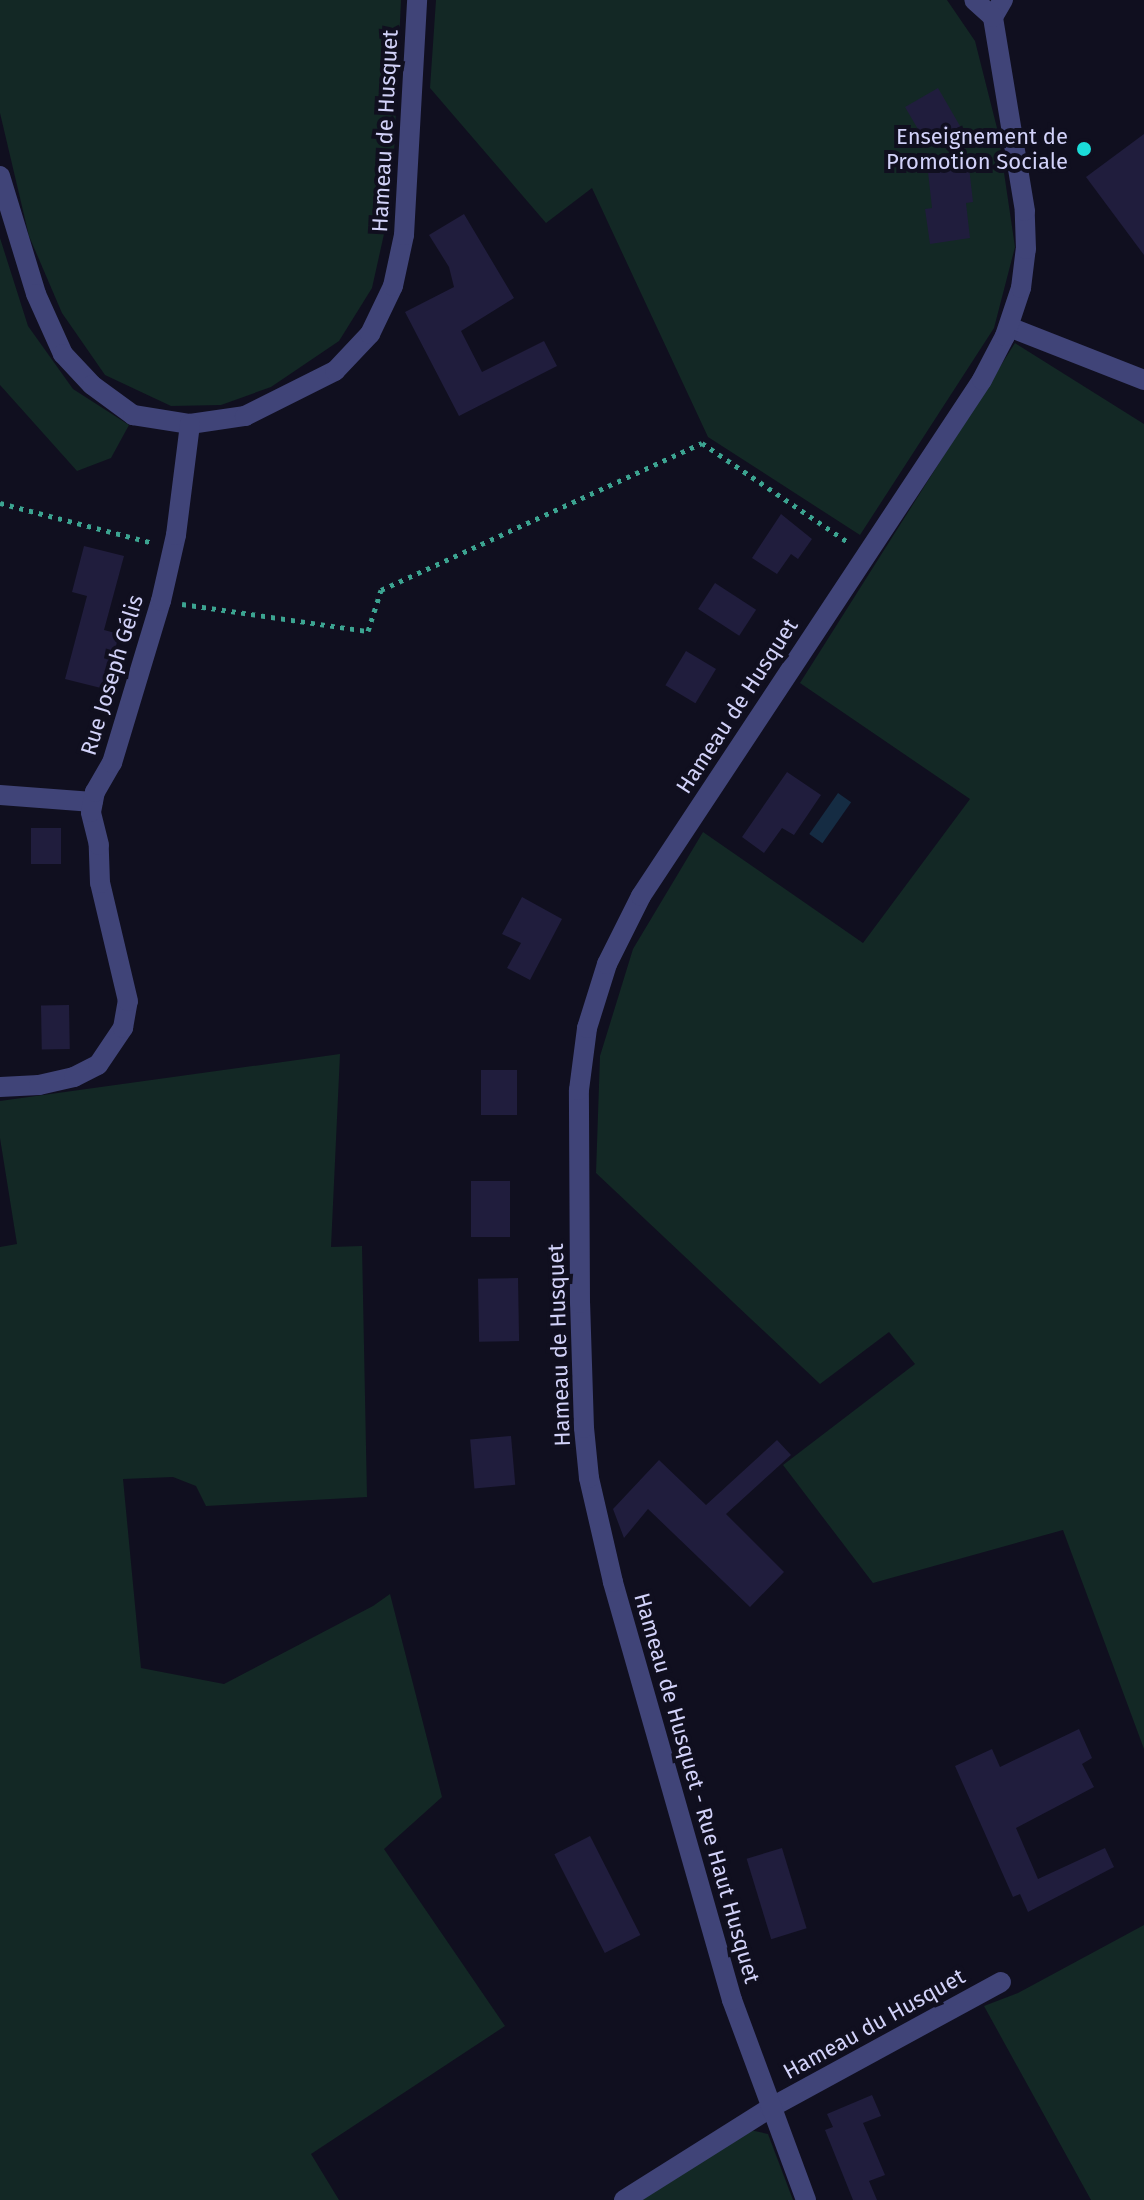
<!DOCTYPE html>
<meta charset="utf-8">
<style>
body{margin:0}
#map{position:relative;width:1144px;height:2200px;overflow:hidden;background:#100f1f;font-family:"Fira Sans",sans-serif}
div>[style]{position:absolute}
.green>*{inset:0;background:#132825}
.water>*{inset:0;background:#152c43;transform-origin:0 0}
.building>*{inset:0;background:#201d3d;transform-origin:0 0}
.path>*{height:5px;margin-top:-2.5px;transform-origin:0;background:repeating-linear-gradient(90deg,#3ca491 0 4px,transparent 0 10px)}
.minor>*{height:20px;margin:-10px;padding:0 10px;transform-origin:10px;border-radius:10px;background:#404478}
.dots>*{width:22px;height:22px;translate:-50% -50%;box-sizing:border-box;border:4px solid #100f1f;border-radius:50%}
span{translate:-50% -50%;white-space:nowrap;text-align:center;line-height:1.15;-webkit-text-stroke:8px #100f1f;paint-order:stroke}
.street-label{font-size:22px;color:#d2d2f9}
.poi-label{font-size:22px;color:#d2d2f9}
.right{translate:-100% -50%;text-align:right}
</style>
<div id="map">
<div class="green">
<i style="clip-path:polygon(0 0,401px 0,392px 198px,372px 288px,339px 341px,271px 387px,221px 405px,171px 406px,105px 375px,62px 313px,29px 236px,0 113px)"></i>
<i style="clip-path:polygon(436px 0,947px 0,975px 41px,998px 132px,1015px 247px,994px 328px,860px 535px,708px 437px,592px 188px,546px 223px,430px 88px)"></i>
<i style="clip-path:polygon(0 238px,28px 326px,73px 389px,129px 425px,111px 458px,77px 471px,0 385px)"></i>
<i style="clip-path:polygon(1015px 343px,1144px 424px,1144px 1749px,1063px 1530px,873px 1583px,783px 1465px,915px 1364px,889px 1332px,820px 1384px,596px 1173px,600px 1056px,633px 949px,703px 832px,863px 943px,970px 799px,800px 683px)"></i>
<i style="clip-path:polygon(340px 1054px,331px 1247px,362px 1246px,367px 1497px,206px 1506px,196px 1486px,173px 1477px,123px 1479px,141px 1668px,224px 1684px,373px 1606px,390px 1594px,442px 1797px,384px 1849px,505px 2026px,311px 2154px,339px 2200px,0 2200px,0 1247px,17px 1244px,0 1138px,0 1101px)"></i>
<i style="clip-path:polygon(1144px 1925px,1144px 2200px,1091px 2200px,984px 2006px,1018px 1993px)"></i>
<i style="clip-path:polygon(750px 2130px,768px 2134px,793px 2200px,638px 2200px)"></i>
</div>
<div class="water">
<i style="left:838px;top:793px;width:16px;height:50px;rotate:35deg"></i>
</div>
<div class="building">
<i style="left:938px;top:88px;width:46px;height:38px;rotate:60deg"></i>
<i style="clip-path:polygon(1144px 134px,1144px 255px,1086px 177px)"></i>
<i style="clip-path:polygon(969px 167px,973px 202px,966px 203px,970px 238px,930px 244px,925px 209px,932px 208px,928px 172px)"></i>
<i style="clip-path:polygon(464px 214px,514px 298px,461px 331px,482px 372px,544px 341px,557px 366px,459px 416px,405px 312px,454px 287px,449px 267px,429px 235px)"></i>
<i style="clip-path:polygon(781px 514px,812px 539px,798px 559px,791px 554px,777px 574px,752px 558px)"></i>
<i style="clip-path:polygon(84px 546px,124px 556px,104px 630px,119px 634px,105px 689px,65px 679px,87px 596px,72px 592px)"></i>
<i style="left:715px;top:583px;width:49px;height:31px;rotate:33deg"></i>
<i style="left:686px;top:651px;width:35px;height:40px;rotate:31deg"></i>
<i style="clip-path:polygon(787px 772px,821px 795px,794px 835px,782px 828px,764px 853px,742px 837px)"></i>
<i style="left:31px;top:828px;width:30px;height:36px"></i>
<i style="clip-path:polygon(522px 897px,562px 919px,530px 980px,507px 968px,521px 943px,502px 934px)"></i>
<i style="left:69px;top:1005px;width:44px;height:28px;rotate:89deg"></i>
<i style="left:481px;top:1070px;width:36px;height:45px"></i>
<i style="left:471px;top:1181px;width:39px;height:56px"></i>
<i style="left:518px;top:1278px;width:63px;height:40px;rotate:89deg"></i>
<i style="left:511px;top:1436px;width:49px;height:41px;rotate:85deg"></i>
<i style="clip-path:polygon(777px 1440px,791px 1455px,726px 1514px,784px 1572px,750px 1607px,648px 1509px,624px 1538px,613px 1509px,659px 1460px,706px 1505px)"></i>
<i style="clip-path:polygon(1079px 1729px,1092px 1758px,1082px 1764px,1094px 1787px,1016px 1828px,1038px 1879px,1105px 1848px,1114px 1867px,1028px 1912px,1020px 1894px,1013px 1897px,955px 1766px,992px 1749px,1000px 1767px)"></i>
<i style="left:590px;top:1836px;width:111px;height:40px;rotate:63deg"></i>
<i style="left:782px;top:1848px;width:84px;height:37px;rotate:73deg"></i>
<i style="clip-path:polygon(872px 2095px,881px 2116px,863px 2123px,885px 2175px,869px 2181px,877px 2200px,853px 2200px,825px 2130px,833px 2127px,827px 2114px)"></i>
</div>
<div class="path">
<i style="left:0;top:503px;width:159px;rotate:14.6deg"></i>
<i style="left:182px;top:604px;width:188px;rotate:8.3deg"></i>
<i style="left:368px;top:631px;width:43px;rotate:-72.4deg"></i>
<i style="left:381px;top:590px;width:353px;rotate:-24.6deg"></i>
<i style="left:702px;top:443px;width:178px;rotate:34.2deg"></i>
</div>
<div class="minor">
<i style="left:993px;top:17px;width:20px;rotate:-60deg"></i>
<i style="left:0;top:176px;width:123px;rotate:73deg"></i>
<i style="left:36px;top:294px;width:66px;rotate:65.8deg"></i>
<i style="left:63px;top:354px;width:42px;rotate:46.9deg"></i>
<i style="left:92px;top:385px;width:51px;rotate:36.2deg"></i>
<i style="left:133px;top:415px;width:58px;rotate:9deg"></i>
<i style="left:190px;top:424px;width:56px;rotate:-8.3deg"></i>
<i style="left:245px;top:416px;width:101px;rotate:-26.6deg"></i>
<i style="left:335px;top:371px;width:51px;rotate:-46.6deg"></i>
<i style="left:370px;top:334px;width:53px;rotate:-64.4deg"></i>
<i style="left:393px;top:286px;width:52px;rotate:-77.8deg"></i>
<i style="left:404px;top:235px;width:235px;rotate:-86.8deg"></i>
<i style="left:1009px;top:327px;width:145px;rotate:21.4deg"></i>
<i style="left:0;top:795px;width:93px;rotate:4.3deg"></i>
<i style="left:0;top:1087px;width:39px;rotate:-3deg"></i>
<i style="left:39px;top:1085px;width:36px;rotate:-13deg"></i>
<i style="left:74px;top:1077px;width:27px;rotate:-27deg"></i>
<i style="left:98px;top:1065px;width:45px;rotate:-56deg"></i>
<i style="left:123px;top:1028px;width:27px;rotate:-80deg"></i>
<i style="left:128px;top:1001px;width:121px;rotate:-103.3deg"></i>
<i style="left:100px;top:883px;width:38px;rotate:-92deg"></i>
<i style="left:99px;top:845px;width:34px;rotate:-104deg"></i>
<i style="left:91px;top:812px;width:20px;rotate:-79deg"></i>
<i style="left:95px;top:792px;width:34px;rotate:-60deg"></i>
<i style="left:112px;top:763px;width:169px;rotate:-73.2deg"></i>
<i style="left:161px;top:601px;width:68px;rotate:-77.2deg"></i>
<i style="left:176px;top:535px;width:112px;rotate:-82.8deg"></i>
<i style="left:624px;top:2200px;width:173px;rotate:-32.2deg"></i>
<i style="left:770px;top:2108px;width:263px;rotate:-28.6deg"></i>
<i style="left:806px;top:2200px;width:213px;rotate:-110.3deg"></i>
<i style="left:732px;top:2000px;width:435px;rotate:-105.9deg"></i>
<i style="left:613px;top:1582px;width:107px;rotate:-103deg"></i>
<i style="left:589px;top:1478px;width:50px;rotate:-95.7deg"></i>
<i style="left:584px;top:1428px;width:125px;rotate:-91.8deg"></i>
<i style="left:580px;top:1303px;width:213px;rotate:-90.3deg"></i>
<i style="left:579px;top:1090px;width:63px;rotate:-82.6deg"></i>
<i style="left:587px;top:1028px;width:67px;rotate:-72.6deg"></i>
<i style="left:607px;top:964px;width:76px;rotate:-63.4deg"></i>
<i style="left:641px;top:896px;width:618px;rotate:-56.54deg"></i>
<i style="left:982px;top:380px;width:50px;rotate:-62.4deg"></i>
<i style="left:1005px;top:336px;width:51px;rotate:-71.6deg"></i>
<i style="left:1021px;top:288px;width:39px;rotate:-83deg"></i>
<i style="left:1026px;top:249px;width:38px;rotate:-92deg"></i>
<i style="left:1025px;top:211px;width:197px;rotate:-99.4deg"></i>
<i style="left:993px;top:17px;width:25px;rotate:-138deg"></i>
</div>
<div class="dots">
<i style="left:1084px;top:149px;background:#1bdcd9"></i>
</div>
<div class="street-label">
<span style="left:385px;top:131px;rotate:-87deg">Hameau de Husquet</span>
<span style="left:112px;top:675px;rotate:-73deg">Rue Joseph Gélis</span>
<span style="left:737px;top:706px;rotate:-57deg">Hameau de Husquet</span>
<span style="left:559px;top:1345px;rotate:-92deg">Hameau de Husquet</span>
<span style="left:697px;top:1788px;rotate:74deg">Hameau de Husquet - Rue Haut Husquet</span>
<span style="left:874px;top:2024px;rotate:-29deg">Hameau du Husquet</span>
</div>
<div class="poi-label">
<span class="right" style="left:1068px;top:149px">Enseignement de<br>Promotion Sociale</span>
</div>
</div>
